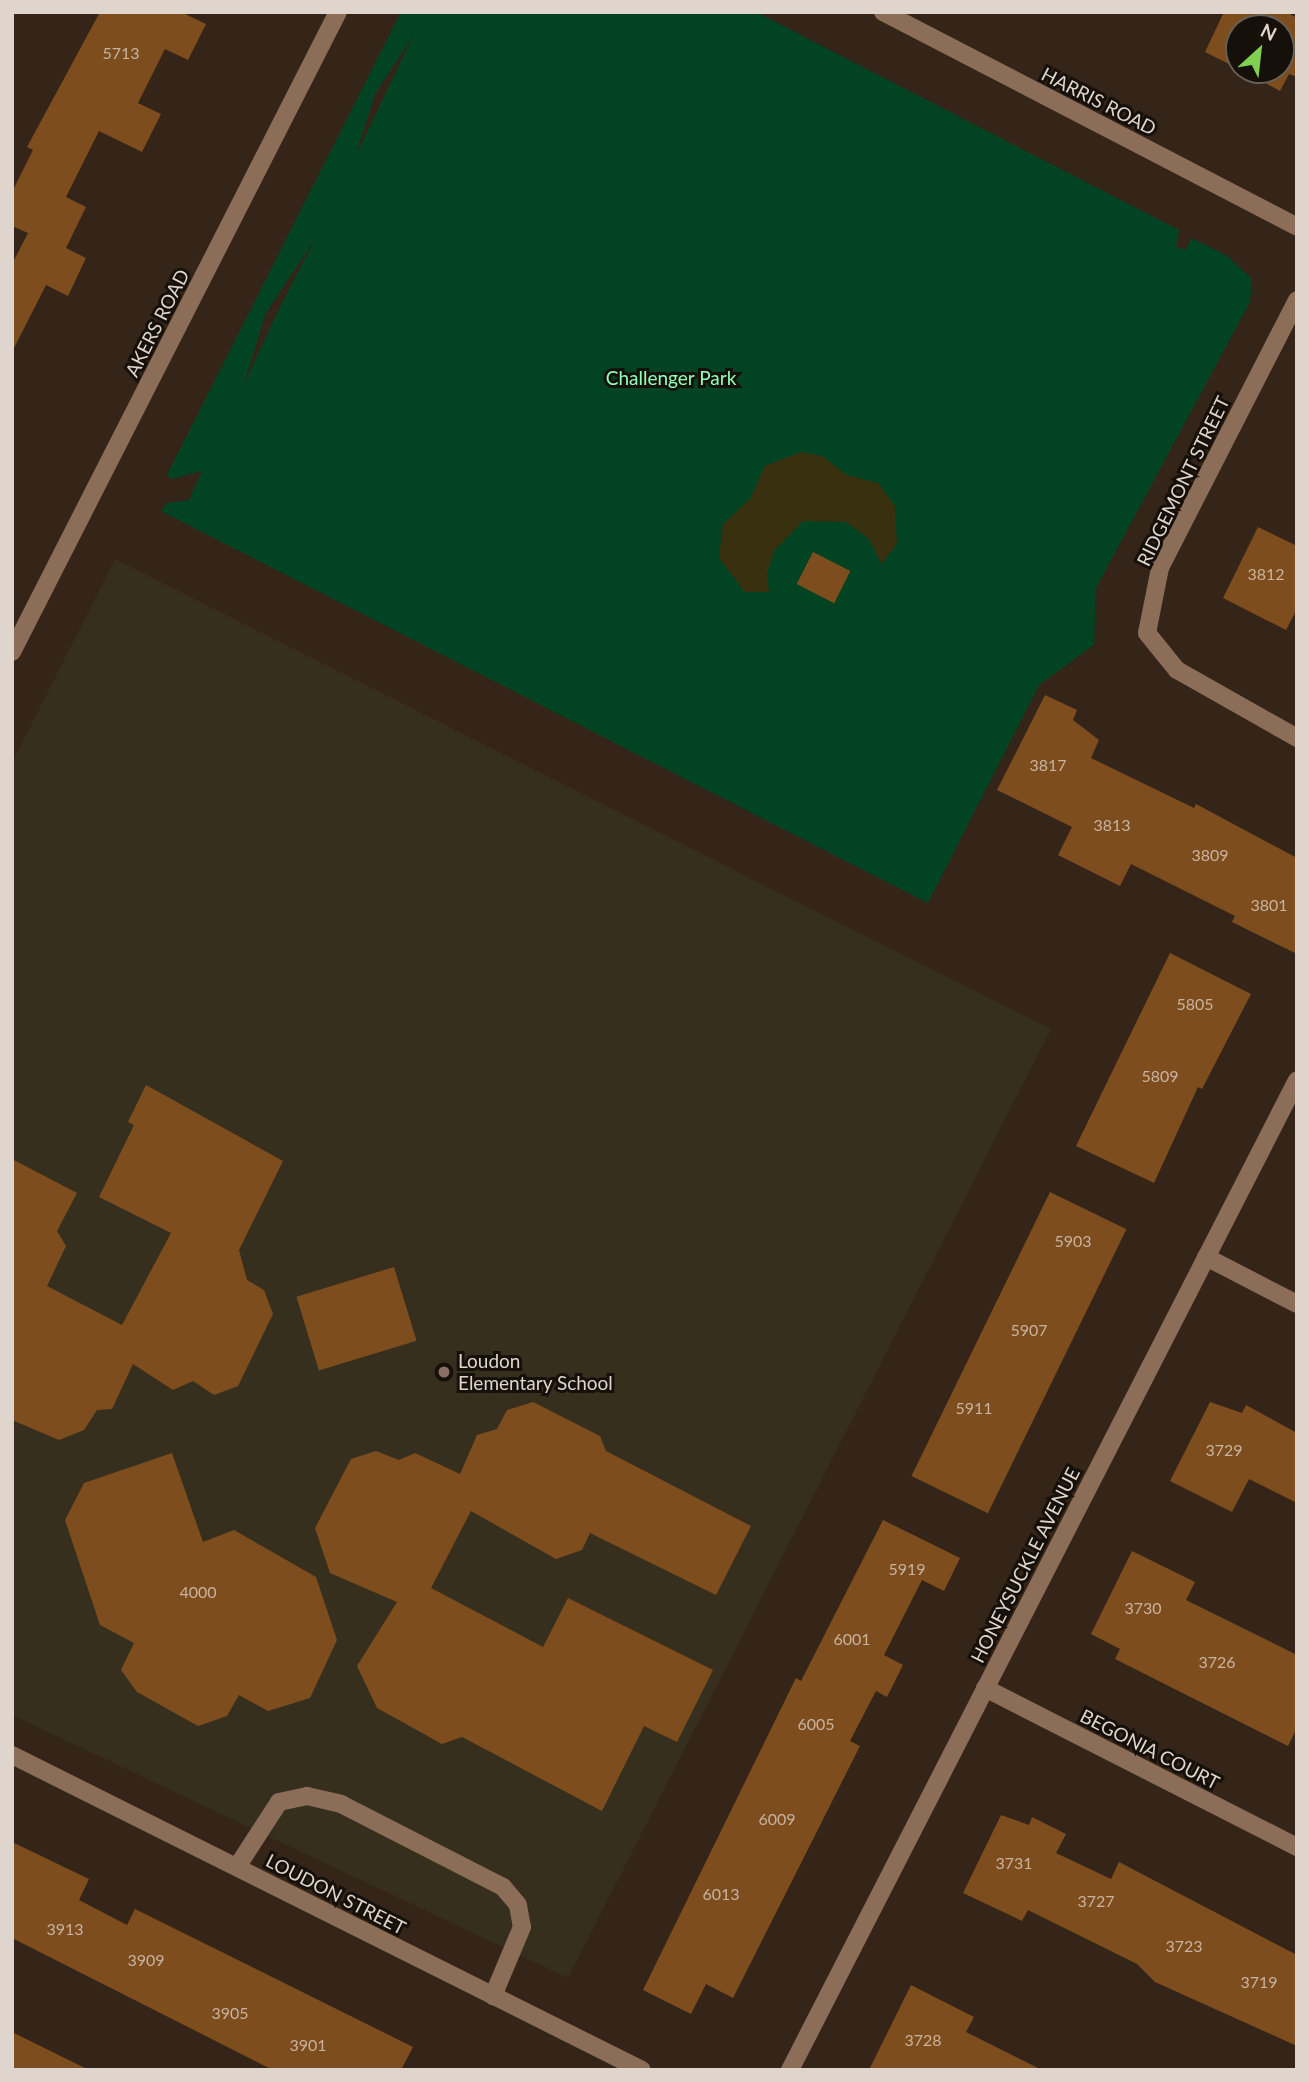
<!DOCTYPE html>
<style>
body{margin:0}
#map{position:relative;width:1309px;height:2082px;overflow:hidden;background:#342518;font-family:Lato,sans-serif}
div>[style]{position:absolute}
.education>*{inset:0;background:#372f1e}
.green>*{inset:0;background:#014322}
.sand>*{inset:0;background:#38300f}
.building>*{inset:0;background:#7e4d1d;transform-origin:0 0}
.minor>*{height:18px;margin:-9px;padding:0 9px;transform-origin:9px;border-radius:9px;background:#8c6e58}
.dots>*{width:19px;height:19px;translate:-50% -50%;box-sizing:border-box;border:4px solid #16100a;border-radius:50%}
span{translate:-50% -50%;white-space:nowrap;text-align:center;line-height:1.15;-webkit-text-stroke:6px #16100a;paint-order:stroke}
.number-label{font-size:16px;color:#c7b3a1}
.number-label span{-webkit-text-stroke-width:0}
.street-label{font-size:19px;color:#dfd5cd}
.park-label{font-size:19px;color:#8fffb7}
.poi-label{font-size:19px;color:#dfd5cd}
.left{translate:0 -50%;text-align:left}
.frame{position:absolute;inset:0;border:14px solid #dfd5cd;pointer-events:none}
.north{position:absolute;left:1225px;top:14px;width:70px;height:70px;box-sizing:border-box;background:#16100a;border:2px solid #665f58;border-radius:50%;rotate:27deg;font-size:19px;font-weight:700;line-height:28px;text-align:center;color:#dfd5cd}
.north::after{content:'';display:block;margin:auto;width:24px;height:32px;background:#81d051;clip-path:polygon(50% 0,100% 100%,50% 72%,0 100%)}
</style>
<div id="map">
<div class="education">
<i style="clip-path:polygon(115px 559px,1051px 1029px,568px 1978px,12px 1715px,12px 763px)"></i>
</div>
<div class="green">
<i style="clip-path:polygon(evenodd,401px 12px,756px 12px,1179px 230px,1176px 246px,1185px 250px,1192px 238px,1227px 256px,1252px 279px,1250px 302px,1096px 588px,1094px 645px,1039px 685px,928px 903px,161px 511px,167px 503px,189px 500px,202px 471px,172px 479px,167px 475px,401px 12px,413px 36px,358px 151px,357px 151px,375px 94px,413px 36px,401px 12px,315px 239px,277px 313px,244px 384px,266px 313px,315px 239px)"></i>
</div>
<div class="sand">
<i style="clip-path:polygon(801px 452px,822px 456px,847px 475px,878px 483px,895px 506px,897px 544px,881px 564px,869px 539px,846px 522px,803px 521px,774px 551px,767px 573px,769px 592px,745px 592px,719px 558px,723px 524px,750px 499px,765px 466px)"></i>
</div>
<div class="building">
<i style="clip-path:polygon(100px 12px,181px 12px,206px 24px,188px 60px,165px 49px,138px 103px,161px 114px,142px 152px,99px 131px,66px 197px,86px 207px,66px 248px,86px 258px,68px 296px,46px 285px,12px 352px,12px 264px,28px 233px,12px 226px,12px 192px,33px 150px,27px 147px)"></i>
<i style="clip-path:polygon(1224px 12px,1286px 12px,1297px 18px,1297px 77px,1289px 74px,1280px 91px,1241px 70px,1281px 70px,1281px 28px,1239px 28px,1239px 69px,1205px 52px)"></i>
<i style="clip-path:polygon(1258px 527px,1297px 546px,1297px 609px,1286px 630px,1223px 598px)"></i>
<i style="left:813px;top:552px;width:42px;height:36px;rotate:27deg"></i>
<i style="clip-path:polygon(1045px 695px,1077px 710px,1073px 720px,1099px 740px,1091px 758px,1194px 808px,1196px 804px,1297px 858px,1297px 954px,1232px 922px,1235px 916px,1131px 864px,1120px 886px,1058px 855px,1072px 827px,997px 790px)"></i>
<i style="clip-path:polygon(1170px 953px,1251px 994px,1202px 1089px,1198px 1087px,1154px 1183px,1076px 1146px)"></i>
<i style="clip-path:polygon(146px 1085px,283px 1161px,239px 1250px,247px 1280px,264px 1290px,273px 1314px,238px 1386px,214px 1395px,193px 1381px,173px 1390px,133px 1364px,112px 1409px,97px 1410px,84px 1430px,59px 1440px,12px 1420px,12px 1159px,77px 1193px,57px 1231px,66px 1246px,47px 1286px,122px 1325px,171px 1233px,99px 1197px,134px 1125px,128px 1122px)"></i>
<i style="left:1050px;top:1192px;width:85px;height:316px;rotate:26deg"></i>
<i style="left:394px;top:1267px;width:77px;height:102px;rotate:73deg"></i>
<i style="clip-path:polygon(533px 1402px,600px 1436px,606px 1451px,751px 1526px,716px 1595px,590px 1533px,582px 1550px,556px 1559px,471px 1511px,431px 1588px,543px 1647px,568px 1598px,713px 1670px,677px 1742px,644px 1726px,602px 1811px,462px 1737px,442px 1744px,377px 1708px,357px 1666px,397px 1602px,330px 1573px,315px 1528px,351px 1459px,376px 1451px,399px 1460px,415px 1453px,460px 1474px,477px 1435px,497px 1429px,507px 1410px)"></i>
<i style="clip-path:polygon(1210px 1402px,1242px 1413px,1246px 1405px,1297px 1433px,1297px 1503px,1249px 1479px,1232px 1512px,1170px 1481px)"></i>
<i style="clip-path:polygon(172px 1453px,203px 1542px,234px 1530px,316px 1577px,337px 1640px,310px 1698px,268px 1711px,239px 1695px,227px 1716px,198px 1726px,137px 1692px,121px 1670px,134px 1643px,100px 1625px,65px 1520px,84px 1483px)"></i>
<i style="clip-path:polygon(883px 1520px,960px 1558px,944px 1591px,922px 1580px,884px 1655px,903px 1665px,887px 1697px,876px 1691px,850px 1741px,860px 1746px,733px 1998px,706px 1984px,691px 2014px,643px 1990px,796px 1678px,801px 1681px)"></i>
<i style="clip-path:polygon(1132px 1551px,1195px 1582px,1186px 1600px,1297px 1655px,1297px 1728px,1288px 1746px,1115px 1659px,1120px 1649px,1091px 1634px)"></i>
<i style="clip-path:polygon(1001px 1815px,1029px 1825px,1032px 1817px,1066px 1834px,1056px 1853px,1111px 1879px,1119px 1862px,1297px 1955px,1297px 2046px,1155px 1982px,1137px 1964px,1028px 1910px,1022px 1921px,963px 1893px)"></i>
<i style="clip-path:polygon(12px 1842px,89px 1879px,79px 1900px,127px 1925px,135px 1909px,413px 2047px,401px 2070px,273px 2070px,12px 1938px)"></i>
<i style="clip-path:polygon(911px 1985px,974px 2017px,966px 2032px,1042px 2070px,869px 2070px)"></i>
<i style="clip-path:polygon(12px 2032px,89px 2070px,12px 2070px)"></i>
</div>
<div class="minor">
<i style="left:883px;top:12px;width:466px;rotate:27.4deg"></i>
<i style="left:1297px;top:300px;width:301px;rotate:117.1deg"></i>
<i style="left:1160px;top:568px;width:66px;rotate:101.3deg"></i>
<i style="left:1147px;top:633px;width:48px;rotate:51deg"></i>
<i style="left:1177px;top:670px;width:138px;rotate:29.5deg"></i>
<i style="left:12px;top:652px;width:718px;rotate:-63.01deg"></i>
<i style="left:1206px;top:1257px;width:102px;rotate:27.3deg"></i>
<i style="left:985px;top:1688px;width:350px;rotate:27deg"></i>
<i style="left:12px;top:1755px;width:704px;rotate:26.57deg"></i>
<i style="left:237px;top:1867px;width:77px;rotate:-57.1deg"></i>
<i style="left:279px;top:1802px;width:29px;rotate:-12deg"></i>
<i style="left:307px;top:1796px;width:35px;rotate:13deg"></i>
<i style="left:341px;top:1804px;width:182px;rotate:27.1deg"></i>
<i style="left:503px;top:1887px;width:23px;rotate:50deg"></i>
<i style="left:518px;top:1905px;width:22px;rotate:80deg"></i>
<i style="left:522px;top:1927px;width:75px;rotate:112.8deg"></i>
<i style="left:790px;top:2070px;width:1112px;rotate:-62.88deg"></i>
</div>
<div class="dots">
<i style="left:444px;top:1372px;background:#8d6e63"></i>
</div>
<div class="number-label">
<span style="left:121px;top:53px">5713</span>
<span style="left:1266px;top:574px">3812</span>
<span style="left:1048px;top:765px">3817</span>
<span style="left:1112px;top:825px">3813</span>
<span style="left:1210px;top:855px">3809</span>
<span style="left:1269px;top:905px">3801</span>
<span style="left:1195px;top:1004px">5805</span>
<span style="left:1160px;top:1076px">5809</span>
<span style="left:1073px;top:1241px">5903</span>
<span style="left:1029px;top:1330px">5907</span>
<span style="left:974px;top:1408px">5911</span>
<span style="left:1224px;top:1450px">3729</span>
<span style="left:907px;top:1569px">5919</span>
<span style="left:198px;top:1592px">4000</span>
<span style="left:1143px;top:1608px">3730</span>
<span style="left:852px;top:1639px">6001</span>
<span style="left:1217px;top:1662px">3726</span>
<span style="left:816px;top:1724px">6005</span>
<span style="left:777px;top:1819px">6009</span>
<span style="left:1014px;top:1863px">3731</span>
<span style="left:721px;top:1894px">6013</span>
<span style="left:1096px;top:1901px">3727</span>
<span style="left:65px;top:1929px">3913</span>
<span style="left:1184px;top:1946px">3723</span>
<span style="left:146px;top:1960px">3909</span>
<span style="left:1259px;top:1982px">3719</span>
<span style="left:230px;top:2013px">3905</span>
<span style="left:923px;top:2040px">3728</span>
<span style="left:308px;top:2045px">3901</span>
</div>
<div class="street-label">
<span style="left:1099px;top:101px;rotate:27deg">HARRIS ROAD</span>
<span style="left:157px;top:323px;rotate:-63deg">AKERS ROAD</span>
<span style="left:1183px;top:481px;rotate:-64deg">RIDGEMONT STREET</span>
<span style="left:1025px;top:1565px;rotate:-63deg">HONEYSUCKLE AVENUE</span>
<span style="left:1150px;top:1749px;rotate:27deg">BEGONIA COURT</span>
<span style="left:336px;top:1894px;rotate:27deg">LOUDON STREET</span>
</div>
<div class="park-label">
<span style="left:671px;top:378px">Challenger Park</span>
</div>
<div class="poi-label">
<span class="left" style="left:458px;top:1372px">Loudon<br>Elementary School</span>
</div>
<div class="frame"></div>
<div class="north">N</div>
</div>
